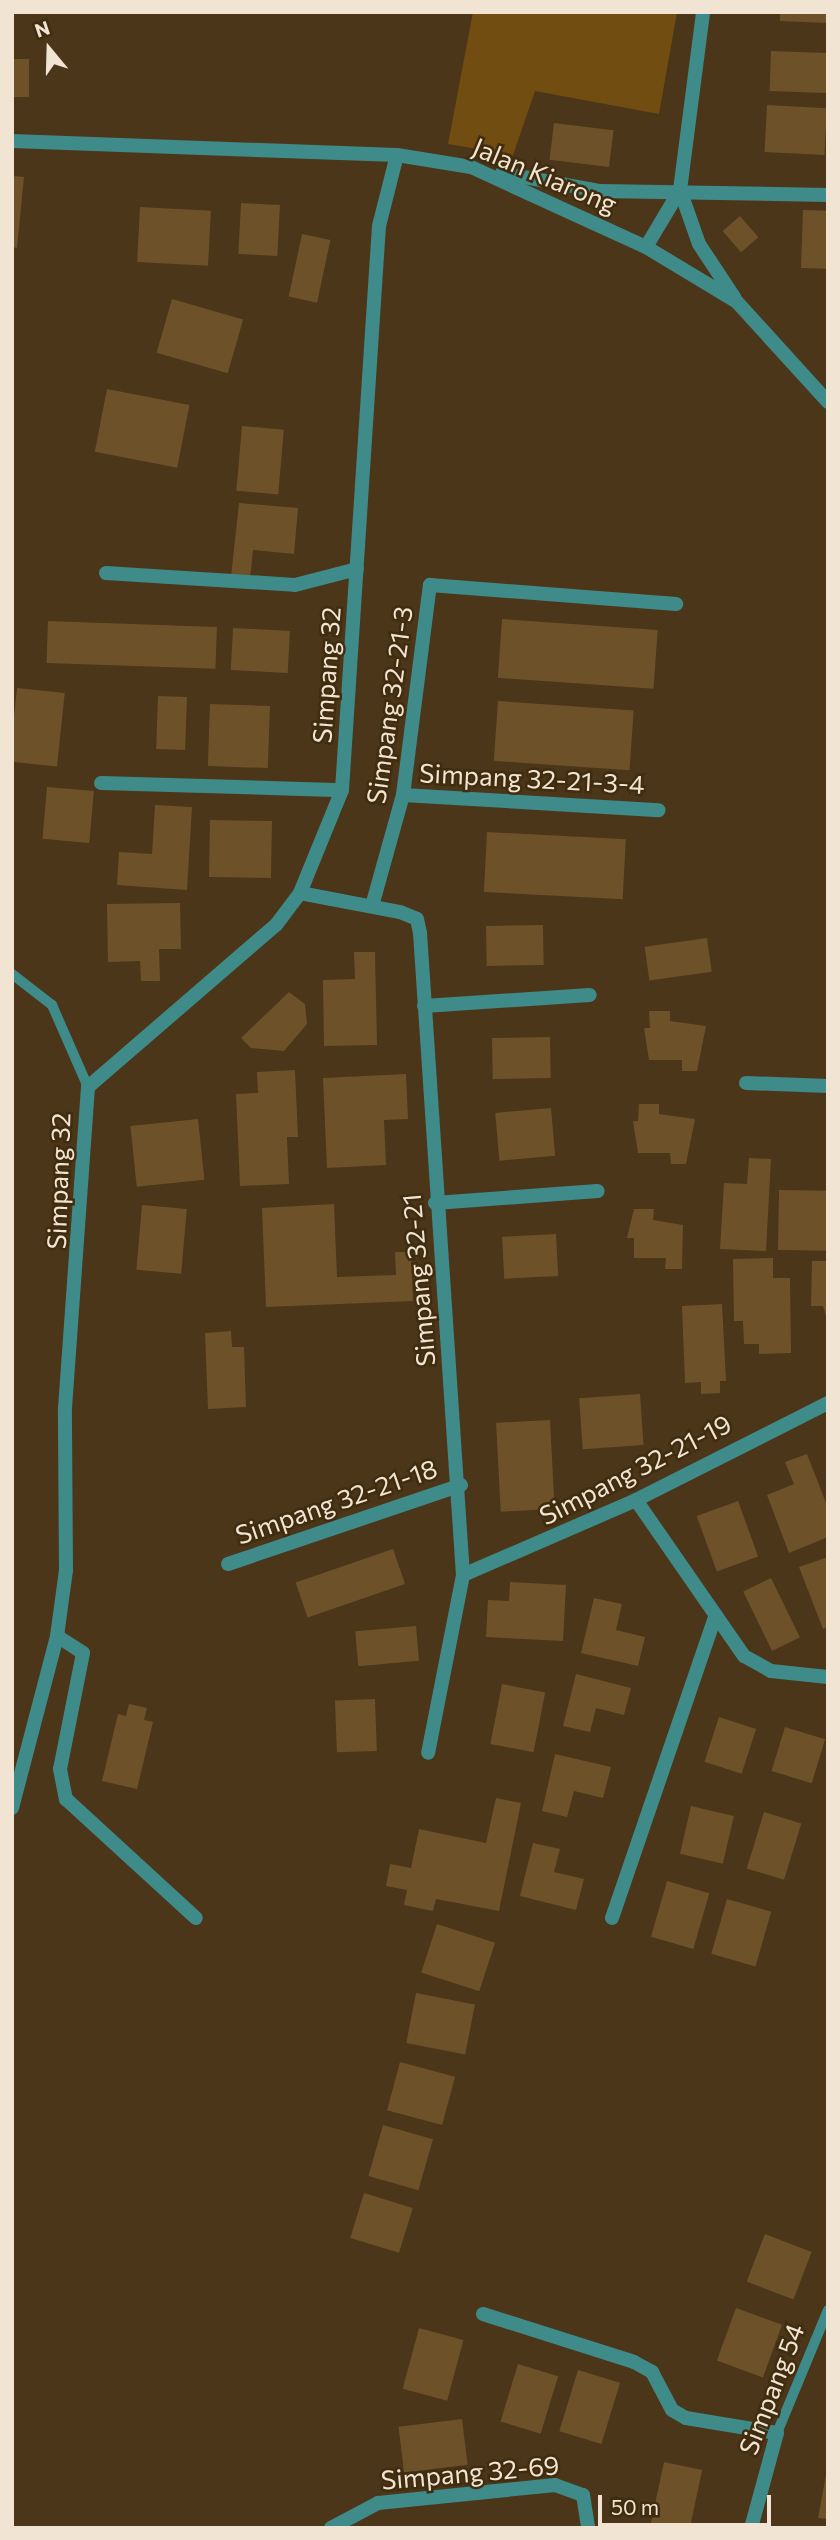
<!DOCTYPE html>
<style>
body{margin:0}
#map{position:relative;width:840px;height:2540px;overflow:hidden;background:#4b3619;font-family:Commissioner,sans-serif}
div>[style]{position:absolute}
.green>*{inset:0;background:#724d11}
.building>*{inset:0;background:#6d5129;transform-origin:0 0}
.lane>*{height:10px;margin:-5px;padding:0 5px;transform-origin:5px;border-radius:5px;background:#3f8b8a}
.street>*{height:14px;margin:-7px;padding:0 7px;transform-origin:7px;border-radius:7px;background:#3f8b8a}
span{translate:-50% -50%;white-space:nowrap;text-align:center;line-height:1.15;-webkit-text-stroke:5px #402c0e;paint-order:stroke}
.street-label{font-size:26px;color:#f1e4d3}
.frame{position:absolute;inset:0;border:14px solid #f1e4d3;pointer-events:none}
.north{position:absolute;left:14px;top:14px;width:70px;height:70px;-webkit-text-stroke:5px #402c0e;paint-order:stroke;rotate:341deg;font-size:19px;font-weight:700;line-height:28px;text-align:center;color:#f1e4d3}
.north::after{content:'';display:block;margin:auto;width:24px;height:32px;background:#f1e4d3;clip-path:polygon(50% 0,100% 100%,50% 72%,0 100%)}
.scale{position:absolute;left:598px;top:2495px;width:173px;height:32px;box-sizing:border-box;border:4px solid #f1e4d3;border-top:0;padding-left:9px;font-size:21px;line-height:24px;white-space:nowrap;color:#f1e4d3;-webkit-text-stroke:5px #402c0e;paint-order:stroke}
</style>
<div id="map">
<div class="green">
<i style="clip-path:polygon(473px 12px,677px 12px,659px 114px,535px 91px,513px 155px,448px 144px)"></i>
</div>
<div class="building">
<i style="clip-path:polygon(780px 12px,828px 12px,828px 23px,780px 21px)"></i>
<i style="left:771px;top:51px;width:57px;height:40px;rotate:2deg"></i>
<i style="left:12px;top:59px;width:17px;height:38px"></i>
<i style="left:767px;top:105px;width:60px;height:47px;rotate:3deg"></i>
<i style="left:554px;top:123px;width:60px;height:37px;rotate:7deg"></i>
<i style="clip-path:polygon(12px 176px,24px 177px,17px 248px,12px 247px)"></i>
<i style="left:241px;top:203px;width:39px;height:51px;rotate:3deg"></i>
<i style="left:140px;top:207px;width:71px;height:55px;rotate:3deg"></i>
<i style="left:803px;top:210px;width:25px;height:58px;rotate:2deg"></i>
<i style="left:740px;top:216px;width:28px;height:23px;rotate:49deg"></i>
<i style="left:302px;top:234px;width:29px;height:64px;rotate:12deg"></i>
<i style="left:172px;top:299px;width:74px;height:56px;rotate:16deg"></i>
<i style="left:107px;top:389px;width:84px;height:64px;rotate:11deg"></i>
<i style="left:242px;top:426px;width:42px;height:65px;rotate:5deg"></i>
<i style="clip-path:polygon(239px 503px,298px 508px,294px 554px,253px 550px,250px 579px,231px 577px)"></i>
<i style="left:502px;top:619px;width:156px;height:59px;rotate:4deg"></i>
<i style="left:48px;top:621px;width:169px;height:42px;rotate:2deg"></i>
<i style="left:233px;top:628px;width:57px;height:42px;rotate:3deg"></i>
<i style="left:17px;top:688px;width:48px;height:74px;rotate:6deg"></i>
<i style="left:158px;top:696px;width:29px;height:53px;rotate:2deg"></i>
<i style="left:498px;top:701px;width:136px;height:60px;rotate:4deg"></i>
<i style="left:210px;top:704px;width:60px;height:62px;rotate:2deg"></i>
<i style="left:47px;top:787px;width:47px;height:52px;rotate:5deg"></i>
<i style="clip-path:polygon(155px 805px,192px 807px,187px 890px,117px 885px,119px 852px,152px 854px)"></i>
<i style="left:210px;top:820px;width:62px;height:57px;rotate:1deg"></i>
<i style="left:487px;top:832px;width:139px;height:60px;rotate:3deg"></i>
<i style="clip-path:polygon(180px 903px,181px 949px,159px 949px,160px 981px,141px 981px,140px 961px,108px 962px,107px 904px)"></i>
<i style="left:543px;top:925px;width:40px;height:57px;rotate:89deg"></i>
<i style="left:707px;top:938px;width:34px;height:63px;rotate:82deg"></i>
<i style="clip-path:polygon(354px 952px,375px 952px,377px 1045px,324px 1046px,323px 980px,355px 979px)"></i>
<i style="clip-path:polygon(289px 992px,305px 1004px,307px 1024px,284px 1051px,251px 1048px,241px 1038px)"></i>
<i style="clip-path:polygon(649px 1011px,670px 1011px,670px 1021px,706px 1026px,697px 1071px,682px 1071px,682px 1060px,649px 1060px,644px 1028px,650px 1028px)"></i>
<i style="left:550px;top:1037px;width:41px;height:58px;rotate:89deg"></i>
<i style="clip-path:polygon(295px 1070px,298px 1137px,287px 1137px,289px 1184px,240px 1186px,236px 1094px,258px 1093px,257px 1072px)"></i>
<i style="clip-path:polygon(406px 1074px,408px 1119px,384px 1120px,386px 1165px,327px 1168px,323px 1078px)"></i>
<i style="clip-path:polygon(639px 1104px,659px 1104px,659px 1114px,695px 1119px,686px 1164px,671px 1164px,670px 1153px,638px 1153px,633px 1121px,638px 1121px)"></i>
<i style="left:551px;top:1108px;width:48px;height:56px;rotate:85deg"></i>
<i style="left:198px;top:1119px;width:61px;height:68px;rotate:84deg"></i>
<i style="clip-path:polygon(749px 1158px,771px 1159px,766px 1251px,720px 1249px,724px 1183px,747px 1184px)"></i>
<i style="left:779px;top:1190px;width:49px;height:60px;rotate:1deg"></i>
<i style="clip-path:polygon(334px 1204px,337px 1277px,396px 1275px,395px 1252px,411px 1252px,413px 1301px,266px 1307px,262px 1208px)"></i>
<i style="left:142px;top:1205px;width:45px;height:65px;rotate:5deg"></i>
<i style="clip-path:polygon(634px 1209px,654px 1209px,653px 1220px,683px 1225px,682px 1269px,665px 1269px,666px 1258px,634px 1258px,634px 1238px,627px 1238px)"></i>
<i style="left:556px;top:1234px;width:42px;height:54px;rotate:87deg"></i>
<i style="clip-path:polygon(773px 1258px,773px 1278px,790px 1278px,791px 1353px,759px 1354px,759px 1344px,744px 1344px,743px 1321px,734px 1321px,733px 1259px)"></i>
<i style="clip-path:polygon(812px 1261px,828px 1261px,828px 1322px,823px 1306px,811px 1306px)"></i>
<i style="clip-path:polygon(722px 1304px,726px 1381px,720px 1381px,720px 1393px,701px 1394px,701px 1382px,685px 1383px,682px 1306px)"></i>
<i style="clip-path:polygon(231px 1331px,232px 1347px,244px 1347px,246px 1407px,208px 1409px,205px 1333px)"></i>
<i style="left:640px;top:1394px;width:51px;height:61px;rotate:86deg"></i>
<i style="left:550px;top:1420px;width:89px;height:54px;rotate:87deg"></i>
<i style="clip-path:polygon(807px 1454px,828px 1508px,828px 1537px,789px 1553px,767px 1495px,794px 1484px,785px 1462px)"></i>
<i style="left:738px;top:1501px;width:59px;height:44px;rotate:70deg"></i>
<i style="left:393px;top:1549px;width:37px;height:103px;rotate:71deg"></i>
<i style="clip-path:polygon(828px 1557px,828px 1627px,823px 1629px,799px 1567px)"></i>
<i style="left:771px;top:1578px;width:66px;height:31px;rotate:64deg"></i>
<i style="clip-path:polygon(510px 1582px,566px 1585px,563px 1641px,486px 1637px,488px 1600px,509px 1601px)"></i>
<i style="clip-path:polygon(594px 1598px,622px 1604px,616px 1630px,645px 1637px,638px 1666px,581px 1653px)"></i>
<i style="left:416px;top:1626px;width:35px;height:61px;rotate:85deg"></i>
<i style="clip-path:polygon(576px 1674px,631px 1688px,624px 1715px,596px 1708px,590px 1732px,563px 1726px)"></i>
<i style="left:502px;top:1684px;width:44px;height:61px;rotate:11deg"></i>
<i style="left:375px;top:1699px;width:52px;height:40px;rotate:88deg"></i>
<i style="clip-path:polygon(129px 1704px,147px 1708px,144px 1720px,153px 1722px,137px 1789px,102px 1781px,118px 1714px,126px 1716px)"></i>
<i style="left:719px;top:1717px;width:39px;height:47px;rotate:18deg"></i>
<i style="left:785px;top:1727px;width:42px;height:46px;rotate:17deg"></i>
<i style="clip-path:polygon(555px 1754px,611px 1767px,603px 1798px,574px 1791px,567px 1817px,542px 1811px)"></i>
<i style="clip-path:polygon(496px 1798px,521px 1803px,499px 1911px,436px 1899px,433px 1911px,404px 1905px,407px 1890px,386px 1886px,390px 1864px,411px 1868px,419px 1829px,486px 1843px)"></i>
<i style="left:691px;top:1806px;width:44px;height:49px;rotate:13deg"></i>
<i style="left:764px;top:1812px;width:39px;height:59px;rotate:17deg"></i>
<i style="clip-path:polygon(533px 1843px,560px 1849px,554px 1872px,584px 1879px,576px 1910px,520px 1896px)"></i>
<i style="left:667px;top:1881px;width:44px;height:58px;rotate:16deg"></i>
<i style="left:727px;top:1899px;width:46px;height:57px;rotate:16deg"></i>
<i style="left:437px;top:1924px;width:61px;height:51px;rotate:18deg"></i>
<i style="left:416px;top:1993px;width:60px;height:51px;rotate:11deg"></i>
<i style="left:400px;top:2062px;width:57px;height:50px;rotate:15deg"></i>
<i style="left:383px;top:2125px;width:52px;height:53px;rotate:16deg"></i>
<i style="left:364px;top:2193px;width:51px;height:47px;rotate:17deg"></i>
<i style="left:765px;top:2234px;width:50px;height:51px;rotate:21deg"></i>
<i style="left:736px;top:2308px;width:49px;height:56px;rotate:20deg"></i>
<i style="left:419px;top:2328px;width:46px;height:63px;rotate:15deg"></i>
<i style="left:518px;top:2364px;width:42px;height:60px;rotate:17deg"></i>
<i style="left:578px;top:2370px;width:44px;height:64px;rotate:17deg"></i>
<i style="left:462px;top:2419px;width:46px;height:64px;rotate:83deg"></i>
<i style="left:664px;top:2462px;width:39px;height:66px;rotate:12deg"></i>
<i style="clip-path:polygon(828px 2464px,828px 2519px,818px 2518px)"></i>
</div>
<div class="lane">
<i style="left:12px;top:974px;width:51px;rotate:37.8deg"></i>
<i style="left:52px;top:1005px;width:90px;rotate:66.3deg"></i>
<i style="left:777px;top:2433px;width:133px;rotate:-67.5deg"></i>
</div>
<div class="street">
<i style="left:12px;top:141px;width:385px;rotate:2.1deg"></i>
<i style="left:397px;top:155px;width:75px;rotate:9.2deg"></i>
<i style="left:471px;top:167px;width:192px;rotate:24.6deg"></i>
<i style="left:646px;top:247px;width:106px;rotate:31.1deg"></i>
<i style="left:737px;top:302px;width:135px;rotate:47.7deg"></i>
<i style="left:502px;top:173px;width:100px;rotate:10.4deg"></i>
<i style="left:600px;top:191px;width:228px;rotate:1deg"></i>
<i style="left:680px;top:190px;width:57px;rotate:70.6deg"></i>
<i style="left:699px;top:244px;width:64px;rotate:56.6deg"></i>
<i style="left:646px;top:247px;width:66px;rotate:-59.2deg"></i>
<i style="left:680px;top:190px;width:179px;rotate:-82.6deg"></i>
<i style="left:106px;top:573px;width:189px;rotate:3.6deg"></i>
<i style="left:295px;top:585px;width:64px;rotate:-14.5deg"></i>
<i style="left:101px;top:783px;width:241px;rotate:1.7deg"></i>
<i style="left:403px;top:795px;width:256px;rotate:3.4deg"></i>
<i style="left:300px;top:893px;width:102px;rotate:10.8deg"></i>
<i style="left:400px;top:912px;width:18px;rotate:22deg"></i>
<i style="left:417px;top:919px;width:14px;rotate:78deg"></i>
<i style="left:420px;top:933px;width:643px;rotate:86.17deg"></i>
<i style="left:463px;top:1575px;width:181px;rotate:101.1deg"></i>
<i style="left:372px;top:906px;width:115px;rotate:-74.4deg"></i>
<i style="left:403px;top:795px;width:212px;rotate:-82.7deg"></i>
<i style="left:430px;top:585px;width:247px;rotate:4.4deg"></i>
<i style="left:424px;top:1006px;width:166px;rotate:-3.8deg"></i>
<i style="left:746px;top:1083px;width:82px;rotate:2.1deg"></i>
<i style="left:435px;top:1203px;width:163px;rotate:-4.2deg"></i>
<i style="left:636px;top:1500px;width:190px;rotate:55.3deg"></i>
<i style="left:744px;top:1656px;width:31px;rotate:29deg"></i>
<i style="left:771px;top:1671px;width:57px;rotate:6deg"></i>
<i style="left:228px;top:1564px;width:246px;rotate:-18.7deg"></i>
<i style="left:463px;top:1575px;width:189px;rotate:-23.4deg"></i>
<i style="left:636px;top:1500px;width:215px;rotate:-26.8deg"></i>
<i style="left:57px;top:1636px;width:31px;rotate:33deg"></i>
<i style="left:83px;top:1653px;width:118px;rotate:101.2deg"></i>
<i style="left:60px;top:1769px;width:31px;rotate:79deg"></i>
<i style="left:66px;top:1799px;width:176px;rotate:42.5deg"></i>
<i style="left:12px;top:1808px;width:178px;rotate:-75.3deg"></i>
<i style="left:57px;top:1636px;width:67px;rotate:-82.2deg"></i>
<i style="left:66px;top:1570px;width:162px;rotate:-90.4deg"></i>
<i style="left:65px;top:1408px;width:322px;rotate:-85.9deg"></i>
<i style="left:88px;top:1087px;width:248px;rotate:-40.8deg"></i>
<i style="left:276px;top:925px;width:40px;rotate:-53deg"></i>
<i style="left:300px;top:893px;width:111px;rotate:-67.8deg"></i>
<i style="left:342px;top:790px;width:565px;rotate:-86.25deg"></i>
<i style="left:379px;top:226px;width:73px;rotate:-75.8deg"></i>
<i style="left:612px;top:1918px;width:320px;rotate:-71.1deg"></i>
<i style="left:483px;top:2314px;width:158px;rotate:17.6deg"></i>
<i style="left:634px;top:2362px;width:21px;rotate:29deg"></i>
<i style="left:652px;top:2372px;width:43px;rotate:62.2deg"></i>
<i style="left:672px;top:2410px;width:16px;rotate:30deg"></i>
<i style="left:686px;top:2418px;width:92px;rotate:9.4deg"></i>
<i style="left:777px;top:2433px;width:98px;rotate:105.3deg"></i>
<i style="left:331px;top:2528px;width:53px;rotate:-28deg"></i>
<i style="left:378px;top:2503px;width:178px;rotate:-5.8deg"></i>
<i style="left:555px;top:2485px;width:30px;rotate:20deg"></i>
<i style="left:583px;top:2495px;width:33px;rotate:81deg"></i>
</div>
<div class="street-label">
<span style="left:545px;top:175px;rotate:23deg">Jalan Kiarong</span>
<span style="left:326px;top:675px;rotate:-86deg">Simpang 32</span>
<span style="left:389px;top:705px;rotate:-82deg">Simpang 32-21-3</span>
<span style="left:532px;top:778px;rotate:3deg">Simpang 32-21-3-4</span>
<span style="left:58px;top:1181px;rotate:-88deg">Simpang 32</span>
<span style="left:418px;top:1280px;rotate:-95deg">Simpang 32-21</span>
<span style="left:635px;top:1469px;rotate:-27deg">Simpang 32-21-19</span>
<span style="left:336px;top:1501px;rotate:-19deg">Simpang 32-21-18</span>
<span style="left:771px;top:2389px;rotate:-69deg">Simpang 54</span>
<span style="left:470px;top:2472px;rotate:-5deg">Simpang 32-69</span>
</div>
<div class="frame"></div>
<div class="north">N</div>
<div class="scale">50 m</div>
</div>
